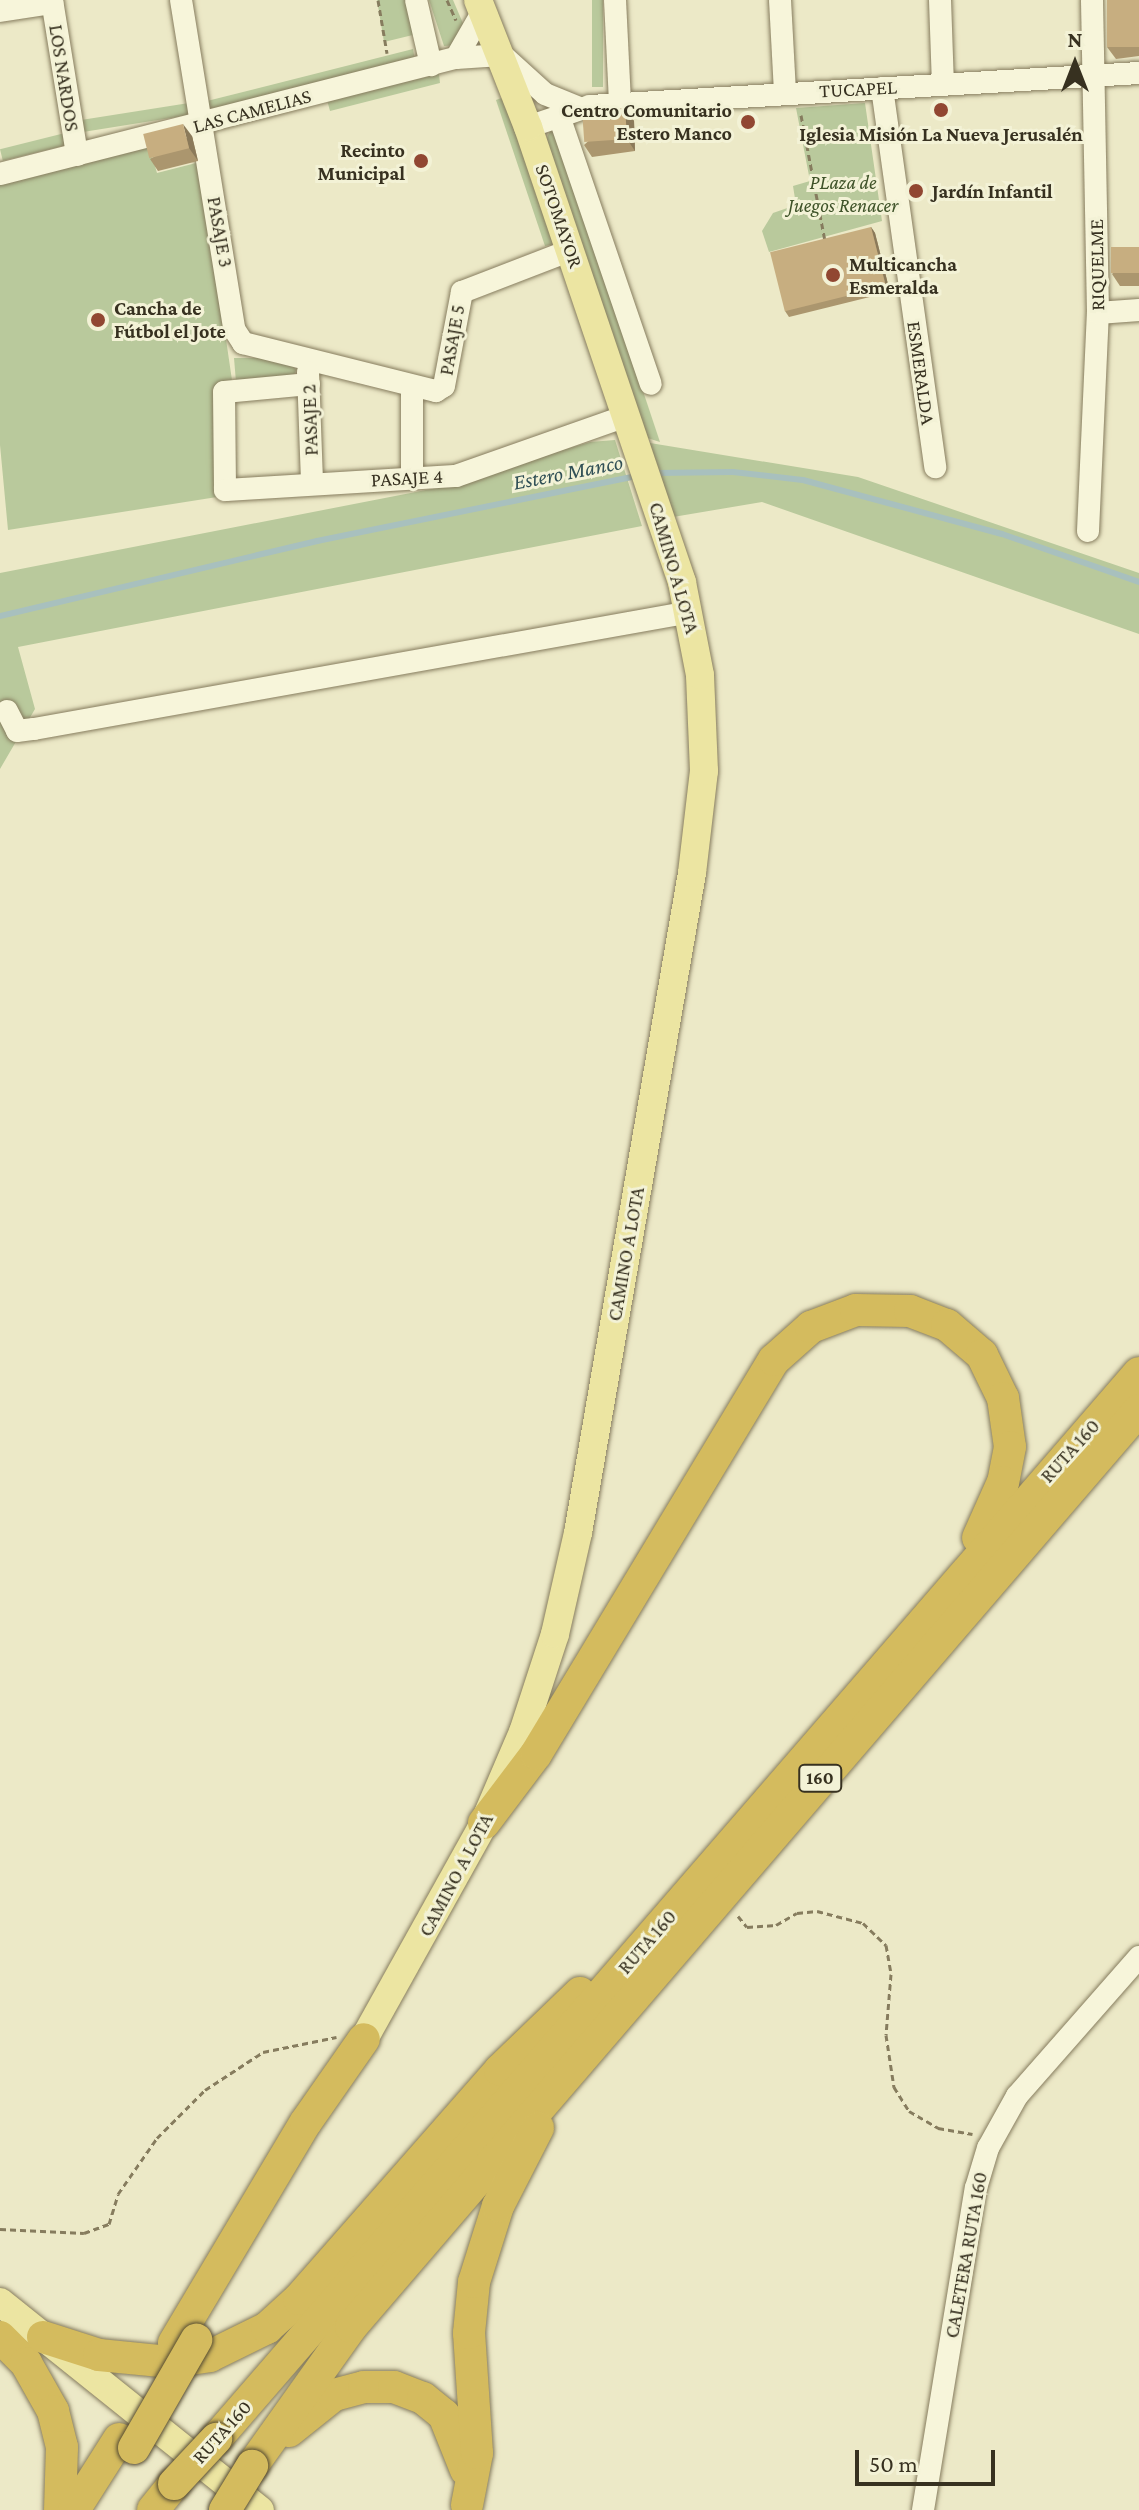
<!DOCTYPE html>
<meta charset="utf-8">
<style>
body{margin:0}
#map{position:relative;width:1139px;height:2510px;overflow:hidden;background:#ece9c7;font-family:"Crimson Pro",serif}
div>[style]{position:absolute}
.green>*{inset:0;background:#b9c99c;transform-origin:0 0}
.stream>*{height:6px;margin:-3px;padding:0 3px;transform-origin:3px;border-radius:3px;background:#a8c0be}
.path>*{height:3px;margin-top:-1.5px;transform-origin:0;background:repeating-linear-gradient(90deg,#867c5e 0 6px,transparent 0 10px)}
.roads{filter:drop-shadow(0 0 2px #867c5e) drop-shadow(0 0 2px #867c5e)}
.minor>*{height:22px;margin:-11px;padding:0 11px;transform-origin:11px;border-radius:11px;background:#f7f5da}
.major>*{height:28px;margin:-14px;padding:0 14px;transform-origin:14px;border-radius:14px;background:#ece5a2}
.highway>*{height:32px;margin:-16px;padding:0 16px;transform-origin:16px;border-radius:16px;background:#d4bb5e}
.bridges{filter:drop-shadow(0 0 2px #544a31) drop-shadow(0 0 2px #544a31)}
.highway-bridge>*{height:32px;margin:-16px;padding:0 16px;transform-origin:16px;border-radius:16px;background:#d4bb5e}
.wall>*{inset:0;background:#ab966e}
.shaded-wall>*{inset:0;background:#8b7a5a}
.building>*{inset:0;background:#c7ae80;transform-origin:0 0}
.dots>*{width:22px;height:22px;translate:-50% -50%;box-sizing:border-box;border:4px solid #f3f2d6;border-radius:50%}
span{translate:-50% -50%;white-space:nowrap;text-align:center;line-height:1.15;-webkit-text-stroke:6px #f3f2d6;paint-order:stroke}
.shield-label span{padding:2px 6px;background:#f3f2d6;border:2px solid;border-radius:6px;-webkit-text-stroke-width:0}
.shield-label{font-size:18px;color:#373120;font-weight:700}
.street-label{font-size:20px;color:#373120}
.poi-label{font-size:20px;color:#373120;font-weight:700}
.right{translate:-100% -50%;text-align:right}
.left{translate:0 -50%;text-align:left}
.park-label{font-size:20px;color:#3e5228;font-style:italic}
.water-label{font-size:22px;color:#315056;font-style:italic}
.north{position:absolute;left:1035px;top:24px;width:80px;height:80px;-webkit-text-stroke:6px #f3f2d6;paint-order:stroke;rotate:0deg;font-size:22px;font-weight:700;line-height:32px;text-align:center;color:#373120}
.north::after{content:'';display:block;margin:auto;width:28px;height:36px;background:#373120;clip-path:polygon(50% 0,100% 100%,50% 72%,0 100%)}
.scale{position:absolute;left:855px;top:2450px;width:140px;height:36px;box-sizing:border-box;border:4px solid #373120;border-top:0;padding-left:10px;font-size:24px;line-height:28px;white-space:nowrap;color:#373120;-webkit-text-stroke:6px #f3f2d6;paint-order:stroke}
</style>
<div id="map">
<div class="green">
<i style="clip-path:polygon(377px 0,410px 0,421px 33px,384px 42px)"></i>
<i style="clip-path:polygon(429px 0,453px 0,465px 28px,458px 45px,444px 46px)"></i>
<i style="left:592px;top:0;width:11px;height:87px"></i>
<i style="clip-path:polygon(413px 49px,415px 61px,210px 115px,207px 101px)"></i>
<i style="clip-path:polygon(439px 74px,440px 83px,330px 111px,327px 100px)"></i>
<i style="clip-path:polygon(504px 97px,555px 244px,545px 246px,496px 100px)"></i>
<i style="left:189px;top:103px;width:12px;height:114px;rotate:81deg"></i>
<i style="clip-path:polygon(865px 103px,882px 221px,769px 252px,762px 231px,773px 213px,796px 205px,793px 186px,810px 181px,796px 108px)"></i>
<i style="clip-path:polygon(550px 131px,557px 133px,660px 442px,644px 437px,545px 142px)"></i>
<i style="left:65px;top:133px;width:12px;height:67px;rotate:76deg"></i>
<i style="clip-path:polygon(149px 145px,157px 173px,200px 162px,233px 387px,220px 388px,217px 497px,8px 530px,0 445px,0 182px)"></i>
<i style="clip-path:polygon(234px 358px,289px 358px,296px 370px,294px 375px,236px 382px)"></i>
<i style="clip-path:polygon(615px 440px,642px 526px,18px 647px,35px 709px,0 769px,0 573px,431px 489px,590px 442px)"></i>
<i style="clip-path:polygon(644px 442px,858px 477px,1139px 573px,1139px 634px,762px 502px,673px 517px)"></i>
</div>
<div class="stream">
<i style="left:655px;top:473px;width:78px;rotate:-0.7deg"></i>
<i style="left:733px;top:472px;width:70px;rotate:6.5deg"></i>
<i style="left:803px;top:480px;width:206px;rotate:15.2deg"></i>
<i style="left:1002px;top:534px;width:145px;rotate:19.3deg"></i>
<i style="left:0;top:616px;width:326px;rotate:-13.3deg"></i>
<i style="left:317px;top:541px;width:330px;rotate:-11.5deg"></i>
</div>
<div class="path">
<i style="left:378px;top:0;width:54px;rotate:80.4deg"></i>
<i style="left:447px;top:0;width:22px;rotate:66deg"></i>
<i style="left:801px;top:115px;width:128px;rotate:79.2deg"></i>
<i style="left:738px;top:1916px;width:14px;rotate:51deg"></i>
<i style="left:747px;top:1927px;width:29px;rotate:-4deg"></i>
<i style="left:776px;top:1925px;width:24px;rotate:-30deg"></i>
<i style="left:797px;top:1913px;width:20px;rotate:-6deg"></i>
<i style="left:817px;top:1911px;width:48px;rotate:14.6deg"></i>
<i style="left:863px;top:1923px;width:32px;rotate:44deg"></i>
<i style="left:886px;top:1945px;width:29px;rotate:80deg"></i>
<i style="left:891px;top:1974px;width:61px;rotate:94.7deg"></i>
<i style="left:886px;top:2035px;width:53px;rotate:81.3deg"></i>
<i style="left:894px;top:2087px;width:28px;rotate:58deg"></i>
<i style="left:909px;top:2111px;width:34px;rotate:30deg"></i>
<i style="left:938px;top:2128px;width:35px;rotate:10deg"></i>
<i style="left:0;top:2229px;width:84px;rotate:2.7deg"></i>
<i style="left:84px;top:2233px;width:27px;rotate:-20deg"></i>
<i style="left:109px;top:2224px;width:31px;rotate:-73deg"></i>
<i style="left:118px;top:2194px;width:68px;rotate:-55.1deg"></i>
<i style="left:157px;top:2138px;width:68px;rotate:-45deg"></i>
<i style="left:205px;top:2090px;width:69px;rotate:-33.2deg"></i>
<i style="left:263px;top:2052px;width:75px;rotate:-11.6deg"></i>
</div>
<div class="roads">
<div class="minor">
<i style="left:52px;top:0;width:157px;rotate:80.8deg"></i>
<i style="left:181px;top:0;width:333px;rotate:80.8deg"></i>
<i style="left:234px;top:329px;width:17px;rotate:57deg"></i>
<i style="left:243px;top:343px;width:199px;rotate:14deg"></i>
<i style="left:436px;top:391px;width:9px;rotate:-32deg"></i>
<i style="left:444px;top:386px;width:96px;rotate:-79.2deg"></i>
<i style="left:462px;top:292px;width:117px;rotate:-21.1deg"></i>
<i style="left:416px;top:0;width:67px;rotate:77deg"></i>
<i style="left:615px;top:0;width:104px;rotate:87.2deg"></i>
<i style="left:780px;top:0;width:93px;rotate:86.9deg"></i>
<i style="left:940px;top:0;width:85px;rotate:88deg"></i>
<i style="left:0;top:11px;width:53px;rotate:-8.7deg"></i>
<i style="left:456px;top:58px;width:54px;rotate:-60.1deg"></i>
<i style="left:882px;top:88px;width:383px;rotate:82deg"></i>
<i style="left:559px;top:116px;width:283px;rotate:71.1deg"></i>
<i style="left:528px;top:127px;width:65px;rotate:-18.7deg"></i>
<i style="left:590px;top:106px;width:550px;rotate:-3.44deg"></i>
<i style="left:0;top:174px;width:471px;rotate:-14.3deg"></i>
<i style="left:456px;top:58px;width:46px;rotate:-3.7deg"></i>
<i style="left:502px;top:55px;width:58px;rotate:42.2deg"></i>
<i style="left:545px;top:94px;width:35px;rotate:22deg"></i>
<i style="left:1098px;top:313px;width:41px;rotate:-4.2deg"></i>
<i style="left:308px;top:372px;width:110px;rotate:87.9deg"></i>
<i style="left:309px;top:384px;width:85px;rotate:174.6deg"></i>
<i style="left:224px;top:392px;width:98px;rotate:89.4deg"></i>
<i style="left:225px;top:490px;width:231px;rotate:-3.5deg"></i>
<i style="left:456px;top:476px;width:180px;rotate:-19.4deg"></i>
<i style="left:412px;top:387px;width:91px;rotate:90deg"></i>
<i style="left:1088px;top:531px;width:218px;rotate:-87.4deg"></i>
<i style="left:1098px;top:313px;width:313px;rotate:-91.1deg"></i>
<i style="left:7px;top:711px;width:22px;rotate:63deg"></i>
<i style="left:17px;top:731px;width:17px;rotate:-7deg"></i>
<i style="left:34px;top:729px;width:666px;rotate:-10.11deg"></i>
<i style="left:923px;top:2510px;width:326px;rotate:-80.7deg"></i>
<i style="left:976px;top:2188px;width:42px;rotate:-73.3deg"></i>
<i style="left:988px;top:2148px;width:60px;rotate:-60.9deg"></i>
<i style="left:1017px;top:2096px;width:185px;rotate:-48.7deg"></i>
</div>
<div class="major">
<i style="left:364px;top:2039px;width:247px;rotate:-60.9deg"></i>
<i style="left:484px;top:1823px;width:99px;rotate:-66.8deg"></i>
<i style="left:523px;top:1732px;width:103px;rotate:-71.9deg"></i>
<i style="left:555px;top:1634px;width:104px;rotate:-77.2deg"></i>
<i style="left:578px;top:1533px;width:670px;rotate:-80.2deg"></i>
<i style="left:692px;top:873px;width:103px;rotate:-83.3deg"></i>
<i style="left:704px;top:771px;width:96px;rotate:-92.4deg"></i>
<i style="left:700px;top:675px;width:95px;rotate:-101deg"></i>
<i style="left:682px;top:582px;width:480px;rotate:-108.7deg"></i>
<i style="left:528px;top:127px;width:136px;rotate:-111.5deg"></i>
<i style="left:0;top:2302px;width:333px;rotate:38.7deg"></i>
</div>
<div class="highway">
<i style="left:484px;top:1823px;width:86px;rotate:-53deg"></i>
<i style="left:536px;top:1754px;width:460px;rotate:-58.9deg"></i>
<i style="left:774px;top:1360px;width:50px;rotate:-41.7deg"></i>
<i style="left:811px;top:1327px;width:48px;rotate:-20.7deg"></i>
<i style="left:856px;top:1310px;width:54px;rotate:1.1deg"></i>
<i style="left:910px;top:1311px;width:40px;rotate:21deg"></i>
<i style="left:947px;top:1325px;width:46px;rotate:40.6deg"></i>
<i style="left:982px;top:1355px;width:48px;rotate:64deg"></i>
<i style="left:1003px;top:1398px;width:49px;rotate:81.9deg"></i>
<i style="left:1010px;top:1447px;width:36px;rotate:101deg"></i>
<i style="left:1003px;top:1482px;width:61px;rotate:114.1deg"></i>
<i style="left:0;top:2337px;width:37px;rotate:45deg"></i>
<i style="left:26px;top:2363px;width:55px;rotate:60.6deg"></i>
<i style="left:53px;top:2411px;width:37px;rotate:76deg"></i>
<i style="left:62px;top:2447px;width:63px;rotate:91.8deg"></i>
<i style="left:43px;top:2337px;width:59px;rotate:17.8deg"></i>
<i style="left:99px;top:2355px;width:70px;rotate:5.7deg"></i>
<i style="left:169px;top:2362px;width:41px;rotate:-8.3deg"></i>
<i style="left:210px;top:2356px;width:64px;rotate:-26.2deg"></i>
<i style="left:267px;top:2328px;width:43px;rotate:-42.2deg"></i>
<i style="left:299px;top:2299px;width:305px;rotate:-48.7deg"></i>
<i style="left:500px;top:2070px;width:111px;rotate:-43.9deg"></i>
<i style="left:174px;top:2343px;width:257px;rotate:-59.2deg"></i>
<i style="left:306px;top:2122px;width:101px;rotate:-55.1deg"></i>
<i style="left:289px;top:2431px;width:58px;rotate:-38.7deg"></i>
<i style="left:334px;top:2395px;width:31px;rotate:-15deg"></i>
<i style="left:364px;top:2387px;width:30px"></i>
<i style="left:394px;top:2387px;width:31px;rotate:21deg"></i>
<i style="left:423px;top:2398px;width:27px;rotate:39deg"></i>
<i style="left:444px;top:2415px;width:59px;rotate:68.2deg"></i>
<i style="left:216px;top:2439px;width:1410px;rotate:-49.11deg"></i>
<i style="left:252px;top:2466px;width:171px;rotate:-54.5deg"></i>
<i style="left:351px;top:2327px;width:1209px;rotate:-49.33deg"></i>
<i style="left:467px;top:2505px;width:53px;rotate:-79.1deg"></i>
<i style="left:477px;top:2453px;width:120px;rotate:-93.8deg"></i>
<i style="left:469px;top:2333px;width:51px;rotate:-84.4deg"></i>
<i style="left:474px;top:2282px;width:80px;rotate:-72.5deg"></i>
<i style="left:498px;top:2206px;width:88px;rotate:-62.9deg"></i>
<i style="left:74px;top:2510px;width:84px;rotate:-57.6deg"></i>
<i style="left:153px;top:2510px;width:33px;rotate:-51deg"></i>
</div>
</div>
<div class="bridges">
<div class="highway-bridge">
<i style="left:134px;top:2448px;width:125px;rotate:-60.1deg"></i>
<i style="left:174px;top:2484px;width:62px;rotate:-47deg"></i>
<i style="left:225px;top:2510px;width:52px;rotate:-58.5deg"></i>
</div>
</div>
<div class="wall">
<i style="clip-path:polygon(1139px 0,1139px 56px,1116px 59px,1107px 47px)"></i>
<i style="clip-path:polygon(625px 108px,634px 121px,635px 151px,592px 157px,584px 145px)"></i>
<i style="clip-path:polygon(192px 136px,198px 161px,158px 171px,150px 159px)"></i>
<i style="clip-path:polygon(871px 227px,875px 233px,890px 292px,789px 317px,785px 311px)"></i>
<i style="clip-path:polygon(1139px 247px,1139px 286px,1120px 286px,1112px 274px)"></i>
</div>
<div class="shaded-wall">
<i style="clip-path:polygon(625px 108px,634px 121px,635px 151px,627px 139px)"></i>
<i style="clip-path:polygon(183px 124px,192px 136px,198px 161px,189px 148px)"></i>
<i style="clip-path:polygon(871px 227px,875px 233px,890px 292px,886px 286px)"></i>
</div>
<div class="building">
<i style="left:1107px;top:0;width:32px;height:47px"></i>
<i style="left:625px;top:108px;width:31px;height:43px;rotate:86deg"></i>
<i style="left:183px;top:124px;width:25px;height:41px;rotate:76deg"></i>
<i style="left:871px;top:227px;width:61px;height:104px;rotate:76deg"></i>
<i style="left:1139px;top:247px;width:26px;height:28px;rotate:90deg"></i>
</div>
<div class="dots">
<i style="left:941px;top:110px;background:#914732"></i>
<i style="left:748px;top:122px;background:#914732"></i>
<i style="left:421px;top:161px;background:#914732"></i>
<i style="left:916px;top:191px;background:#914732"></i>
<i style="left:833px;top:275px;background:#914732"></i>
<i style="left:98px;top:320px;background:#914732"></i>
</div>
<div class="shield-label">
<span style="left:820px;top:1778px">160</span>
</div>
<div class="street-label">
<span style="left:64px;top:78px;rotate:81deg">LOS NARDOS</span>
<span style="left:858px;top:89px;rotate:-3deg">TUCAPEL</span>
<span style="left:252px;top:111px;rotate:-15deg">LAS CAMELIAS</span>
<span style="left:559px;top:216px;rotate:71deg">SOTOMAYOR</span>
<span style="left:220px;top:232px;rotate:80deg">PASAJE 3</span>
<span style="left:1097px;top:265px;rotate:-91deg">RIQUELME</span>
<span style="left:452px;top:340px;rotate:-80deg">PASAJE 5</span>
<span style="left:921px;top:373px;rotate:82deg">ESMERALDA</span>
<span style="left:310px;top:420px;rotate:-92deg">PASAJE 2</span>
<span style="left:407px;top:478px;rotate:-3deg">PASAJE 4</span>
<span style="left:674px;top:568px;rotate:74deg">CAMINO A LOTA</span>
<span style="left:626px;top:1254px;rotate:-80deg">CAMINO A LOTA</span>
<span style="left:1070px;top:1451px;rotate:-48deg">RUTA 160</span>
<span style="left:456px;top:1875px;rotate:-62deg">CAMINO A LOTA</span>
<span style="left:647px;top:1942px;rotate:-49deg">RUTA 160</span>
<span style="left:966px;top:2255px;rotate:-80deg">CALETERA RUTA 160</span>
<span style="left:222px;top:2432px;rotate:-48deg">RUTA 160</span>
</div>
<div class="poi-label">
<span class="right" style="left:732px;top:122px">Centro Comunitario<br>Estero Manco</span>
<span style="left:941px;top:134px">Iglesia Misión La Nueva Jerusalén</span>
<span class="right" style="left:405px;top:162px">Recinto<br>Municipal</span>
<span class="left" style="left:932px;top:191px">Jardín Infantil</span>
<span class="left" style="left:849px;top:276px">Multicancha<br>Esmeralda</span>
<span class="left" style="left:114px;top:320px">Cancha de<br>Fútbol el Jote</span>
</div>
<div class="park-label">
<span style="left:843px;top:194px">PLaza de<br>Juegos Renacer</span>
</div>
<div class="water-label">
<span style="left:568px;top:472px;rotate:-11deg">Estero Manco</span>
</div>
<div class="north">N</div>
<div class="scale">50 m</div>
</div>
